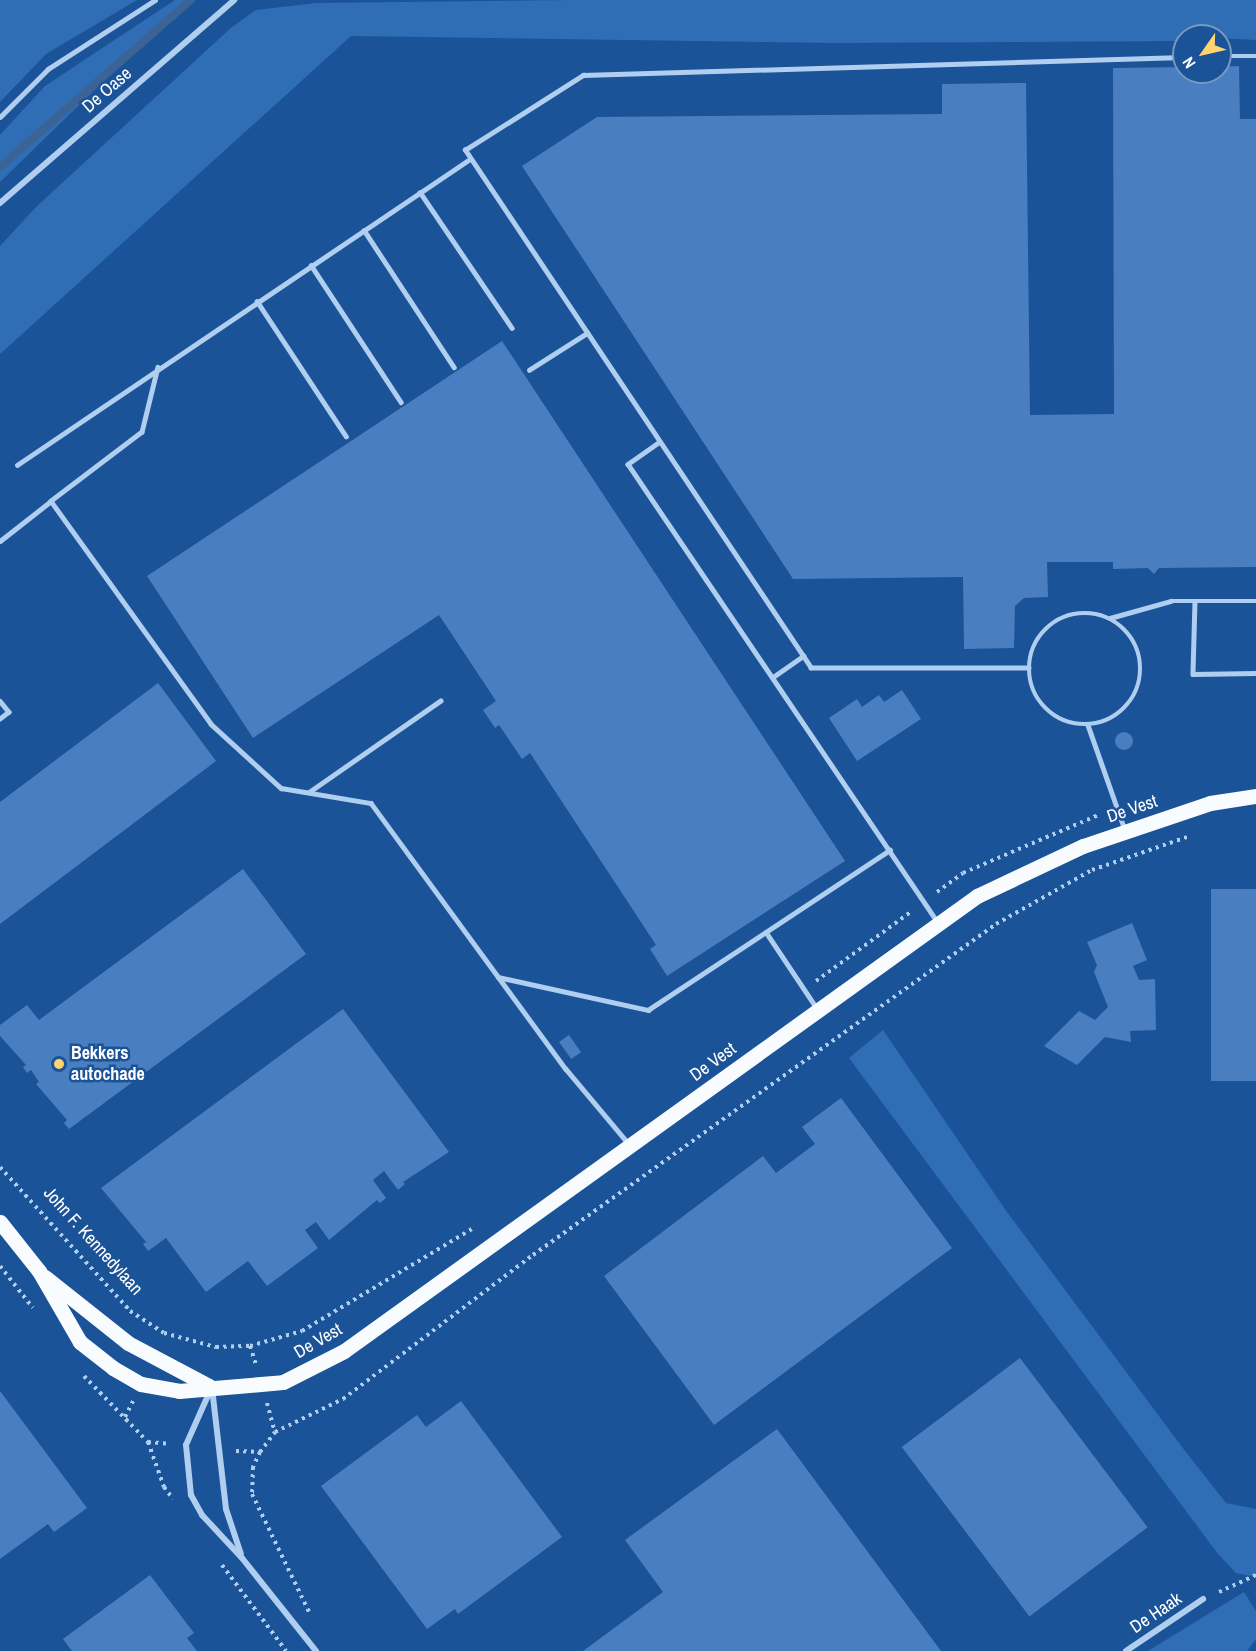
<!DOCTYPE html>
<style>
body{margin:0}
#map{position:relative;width:1256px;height:1651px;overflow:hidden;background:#1b5398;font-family:"Archivo Narrow",sans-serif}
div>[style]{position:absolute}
.green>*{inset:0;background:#2f6eb5}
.stream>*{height:8px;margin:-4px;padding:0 4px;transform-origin:4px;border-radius:4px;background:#3b6395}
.building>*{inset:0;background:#497fc0;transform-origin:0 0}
.round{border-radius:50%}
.path>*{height:4px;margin-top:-2px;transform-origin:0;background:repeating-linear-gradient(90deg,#b0cef0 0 3px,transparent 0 7.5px)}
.lane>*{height:4.5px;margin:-2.25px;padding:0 2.25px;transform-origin:2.25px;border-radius:2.25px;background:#b0cef0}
.lane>.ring{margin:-2.25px;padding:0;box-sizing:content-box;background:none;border:4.5px solid #b0cef0;border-radius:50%}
.street>*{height:6px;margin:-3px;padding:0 3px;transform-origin:3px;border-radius:3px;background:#b0cef0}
.primary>*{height:15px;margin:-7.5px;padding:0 7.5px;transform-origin:7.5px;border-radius:7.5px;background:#f9fcff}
.dots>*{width:16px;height:16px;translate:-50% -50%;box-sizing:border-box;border:3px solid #1b5398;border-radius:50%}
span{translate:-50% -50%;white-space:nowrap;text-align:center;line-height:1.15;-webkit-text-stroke:5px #1b5398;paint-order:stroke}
.street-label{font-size:18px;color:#fff}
.poi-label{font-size:18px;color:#fff;font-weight:700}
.left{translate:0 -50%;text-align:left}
.north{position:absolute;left:1172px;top:24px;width:60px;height:60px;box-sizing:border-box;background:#1b5398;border:2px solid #7698c1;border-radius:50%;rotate:236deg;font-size:16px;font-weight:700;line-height:24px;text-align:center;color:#fff}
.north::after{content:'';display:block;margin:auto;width:21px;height:27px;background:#ffd46f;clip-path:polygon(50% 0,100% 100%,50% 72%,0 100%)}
</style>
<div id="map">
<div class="green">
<i style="clip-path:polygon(0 0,137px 0,46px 54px,0 102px)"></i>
<i style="clip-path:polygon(175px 0,187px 0,0 182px,0 135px,45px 86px)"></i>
<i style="clip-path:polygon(571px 0,1256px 0,1256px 40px,1184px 36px,1184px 41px,834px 43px,351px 36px,0 354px,0 246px,36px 207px,232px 27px,256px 10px,316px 3px)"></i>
<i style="clip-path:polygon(883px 1030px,1007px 1212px,1182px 1447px,1226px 1503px,1256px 1509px,1256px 1577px,1236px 1573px,1218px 1554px,849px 1058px)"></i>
<i style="clip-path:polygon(1244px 1592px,1256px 1611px,1256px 1639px,1247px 1651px,1148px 1651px)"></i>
</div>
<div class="stream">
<i style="left:0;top:167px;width:254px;rotate:-41.2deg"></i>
</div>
<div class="building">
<i style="clip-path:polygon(1239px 66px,1240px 119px,1256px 119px,1256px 567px,1159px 568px,1154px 574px,1148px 568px,1113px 569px,1113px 562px,1047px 562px,1048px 597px,1024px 598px,1015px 606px,1014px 648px,964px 649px,963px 577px,793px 579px,522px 166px,597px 117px,942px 114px,942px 84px,1026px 83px,1030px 415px,1114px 414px,1113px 68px,1184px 67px,1184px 72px,1220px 72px,1220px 67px)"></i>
<i style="clip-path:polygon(502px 341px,845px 861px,667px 976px,650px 949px,656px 945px,530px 753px,522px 759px,499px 725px,495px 728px,483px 710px,496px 701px,439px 615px,253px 738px,147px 576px)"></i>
<i style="clip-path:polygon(158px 683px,216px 761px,0 924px,0 802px)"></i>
<i style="clip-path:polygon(902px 690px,921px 719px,857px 761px,829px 718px,857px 699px,862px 707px,879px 695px,884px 702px)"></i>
<i class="round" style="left:1115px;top:732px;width:18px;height:18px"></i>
<i style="clip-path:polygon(243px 869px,306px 954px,69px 1129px,64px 1123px,67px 1120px,36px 1084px,39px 1082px,31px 1070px,27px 1073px,23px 1067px,26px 1065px,0 1036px,0 1025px,27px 1005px,39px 1020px)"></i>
<i style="left:1256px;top:889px;width:192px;height:45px;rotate:90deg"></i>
<i style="clip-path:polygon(1132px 923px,1147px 960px,1133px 966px,1139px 980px,1155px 979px,1156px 1030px,1130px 1031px,1131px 1042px,1105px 1037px,1077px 1065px,1044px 1046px,1079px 1011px,1095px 1020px,1108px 1007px,1094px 972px,1097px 965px,1087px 942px)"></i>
<i style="clip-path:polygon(343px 1009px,449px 1152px,403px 1182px,405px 1184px,398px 1190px,384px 1171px,373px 1180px,386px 1198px,380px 1203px,377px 1200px,329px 1240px,316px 1222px,305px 1230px,318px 1248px,267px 1286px,248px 1261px,206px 1292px,166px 1238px,148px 1251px,143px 1244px,146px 1242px,101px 1188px)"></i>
<i style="left:569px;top:1035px;width:21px;height:12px;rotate:55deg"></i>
<i style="clip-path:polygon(841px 1098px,952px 1248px,714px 1425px,604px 1276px,763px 1156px,776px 1173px,815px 1144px,802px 1127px)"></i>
<i style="left:1020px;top:1358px;width:212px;height:148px;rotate:53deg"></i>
<i style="clip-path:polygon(0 1391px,87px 1508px,54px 1532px,48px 1524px,0 1559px)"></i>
<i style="clip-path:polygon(461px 1401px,562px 1537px,458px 1614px,455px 1609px,427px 1629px,321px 1486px,417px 1415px,426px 1427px)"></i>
<i style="clip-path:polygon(777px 1429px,941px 1651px,583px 1651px,663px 1592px,625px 1540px)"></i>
<i style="clip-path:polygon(150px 1575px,194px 1633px,187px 1638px,197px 1651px,72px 1651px,63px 1639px)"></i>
</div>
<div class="path">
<i style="left:937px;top:892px;width:32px;rotate:-36deg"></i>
<i style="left:963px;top:873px;width:147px;rotate:-23.2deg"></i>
<i style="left:816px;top:981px;width:119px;rotate:-36.1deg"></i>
<i style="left:0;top:1167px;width:194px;rotate:47.9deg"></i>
<i style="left:130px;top:1311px;width:40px;rotate:32.9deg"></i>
<i style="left:164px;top:1333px;width:54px;rotate:15.1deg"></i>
<i style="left:216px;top:1347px;width:34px;rotate:-2deg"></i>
<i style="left:250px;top:1346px;width:54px;rotate:-16.1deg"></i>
<i style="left:302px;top:1331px;width:198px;rotate:-31deg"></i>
<i style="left:0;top:1266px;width:53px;rotate:51.8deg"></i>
<i style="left:250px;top:1346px;width:19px;rotate:72deg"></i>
<i style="left:84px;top:1376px;width:92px;rotate:45.9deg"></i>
<i style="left:148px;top:1442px;width:21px;rotate:5deg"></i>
<i style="left:267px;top:1403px;width:30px;rotate:75deg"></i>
<i style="left:125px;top:1417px;width:18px;rotate:-63deg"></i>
<i style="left:275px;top:1432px;width:76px;rotate:-25.9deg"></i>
<i style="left:343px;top:1399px;width:238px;rotate:-37.2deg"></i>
<i style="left:533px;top:1255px;width:569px;rotate:-35.56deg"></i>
<i style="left:996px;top:924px;width:110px;rotate:-29.4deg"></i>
<i style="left:1092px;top:870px;width:104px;rotate:-19.1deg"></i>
<i style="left:148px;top:1442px;width:48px;rotate:70.4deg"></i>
<i style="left:164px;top:1487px;width:15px;rotate:53deg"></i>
<i style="left:236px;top:1451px;width:24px;rotate:2deg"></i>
<i style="left:260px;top:1452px;width:25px;rotate:-53deg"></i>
<i style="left:260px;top:1452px;width:17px;rotate:115deg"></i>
<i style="left:253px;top:1467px;width:27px;rotate:92deg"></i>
<i style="left:252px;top:1494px;width:131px;rotate:64.2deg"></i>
<i style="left:222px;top:1565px;width:107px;rotate:53.3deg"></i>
<i style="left:1219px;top:1592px;width:41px;rotate:-24.7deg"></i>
</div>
<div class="lane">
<i style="left:1220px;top:56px;width:36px"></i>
<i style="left:0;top:117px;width:68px;rotate:-45deg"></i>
<i style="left:48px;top:69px;width:127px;rotate:-32.8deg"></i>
<i style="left:420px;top:192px;width:164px;rotate:55.9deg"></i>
<i style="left:364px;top:230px;width:164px;rotate:56.7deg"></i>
<i style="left:311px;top:265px;width:164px;rotate:56.7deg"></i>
<i style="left:257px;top:301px;width:162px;rotate:56.6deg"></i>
<i style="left:158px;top:367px;width:67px;rotate:103.8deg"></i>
<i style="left:142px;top:432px;width:114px;rotate:142.8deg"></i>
<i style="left:51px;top:501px;width:274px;rotate:54.3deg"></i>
<i style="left:211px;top:724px;width:95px;rotate:42.4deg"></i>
<i style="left:281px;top:788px;width:91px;rotate:9.5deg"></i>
<i style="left:371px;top:803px;width:330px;rotate:53.8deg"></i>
<i style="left:566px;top:1069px;width:97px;rotate:50deg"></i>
<i style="left:529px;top:370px;width:69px;rotate:-32.5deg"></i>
<i style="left:660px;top:442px;width:39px;rotate:145deg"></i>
<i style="left:628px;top:464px;width:552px;rotate:55.94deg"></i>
<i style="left:17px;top:465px;width:547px;rotate:-34.04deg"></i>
<i style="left:0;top:541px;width:65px;rotate:-38.1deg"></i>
<i style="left:1195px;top:601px;width:73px;rotate:91.6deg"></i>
<i style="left:1193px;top:674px;width:63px;rotate:-0.9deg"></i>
<i class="ring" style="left:1029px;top:613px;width:107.5px;height:107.5px"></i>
<i style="left:1110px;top:618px;width:63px;rotate:-15.6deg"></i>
<i style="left:1171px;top:601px;width:85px"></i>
<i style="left:1029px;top:668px;width:218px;rotate:180deg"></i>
<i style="left:811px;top:668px;width:623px;rotate:-123.74deg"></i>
<i style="left:465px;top:150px;width:140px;rotate:-32.4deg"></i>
<i style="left:583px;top:75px;width:601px;rotate:-1.72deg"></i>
<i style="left:773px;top:677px;width:37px;rotate:-35deg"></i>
<i style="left:0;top:701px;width:14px;rotate:51deg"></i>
<i style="left:9px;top:712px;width:11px;rotate:142deg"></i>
<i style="left:1088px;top:725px;width:111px;rotate:70.6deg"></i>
<i style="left:309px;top:792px;width:160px;rotate:-34.8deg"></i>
<i style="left:766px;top:932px;width:90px;rotate:56.3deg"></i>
<i style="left:498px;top:977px;width:154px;rotate:12.4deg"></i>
<i style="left:648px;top:1010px;width:290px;rotate:-33.5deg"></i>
</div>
<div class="street">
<i style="left:0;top:203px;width:310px;rotate:-40.9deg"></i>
<i style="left:212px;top:1388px;width:122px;rotate:83.4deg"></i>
<i style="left:226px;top:1509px;width:47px;rotate:71.6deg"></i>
<i style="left:210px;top:1391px;width:59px;rotate:114deg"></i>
<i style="left:186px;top:1445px;width:50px;rotate:84.3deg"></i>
<i style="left:191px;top:1495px;width:23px;rotate:61deg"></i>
<i style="left:202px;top:1515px;width:59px;rotate:47.1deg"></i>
<i style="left:242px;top:1558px;width:119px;rotate:51.5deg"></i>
<i style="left:1126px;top:1651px;width:93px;rotate:-34deg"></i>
</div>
<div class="primary">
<i style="left:0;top:1222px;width:63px;rotate:51.5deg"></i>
<i style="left:39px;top:1271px;width:82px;rotate:60deg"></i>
<i style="left:80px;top:1342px;width:42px;rotate:38.2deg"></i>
<i style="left:113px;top:1368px;width:32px;rotate:30deg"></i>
<i style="left:141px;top:1384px;width:39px;rotate:10deg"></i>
<i style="left:179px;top:1391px;width:104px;rotate:-4.9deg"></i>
<i style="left:283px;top:1382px;width:68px;rotate:-26.9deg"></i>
<i style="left:344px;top:1351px;width:780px;rotate:-35.71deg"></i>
<i style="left:977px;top:896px;width:117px;rotate:-25.3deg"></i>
<i style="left:1083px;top:846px;width:134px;rotate:-18.7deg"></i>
<i style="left:1210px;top:803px;width:47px;rotate:-8.7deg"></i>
<i style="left:45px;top:1277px;width:106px;rotate:38.5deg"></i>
<i style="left:128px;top:1343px;width:92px;rotate:28deg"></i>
</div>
<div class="dots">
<i style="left:59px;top:1064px;background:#ffd46f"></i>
</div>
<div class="street-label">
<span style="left:107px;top:90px;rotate:-41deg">De Oase</span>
<span style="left:1132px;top:809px;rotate:-19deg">De Vest</span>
<span style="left:713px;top:1062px;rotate:-36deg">De Vest</span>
<span style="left:93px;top:1241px;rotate:48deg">John F. Kennedylaan</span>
<span style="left:318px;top:1341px;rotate:-30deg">De Vest</span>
<span style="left:1156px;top:1613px;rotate:-34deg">De Haak</span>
</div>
<div class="poi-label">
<span class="left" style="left:71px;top:1064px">Bekkers<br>autochade</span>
</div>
<div class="north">N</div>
</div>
